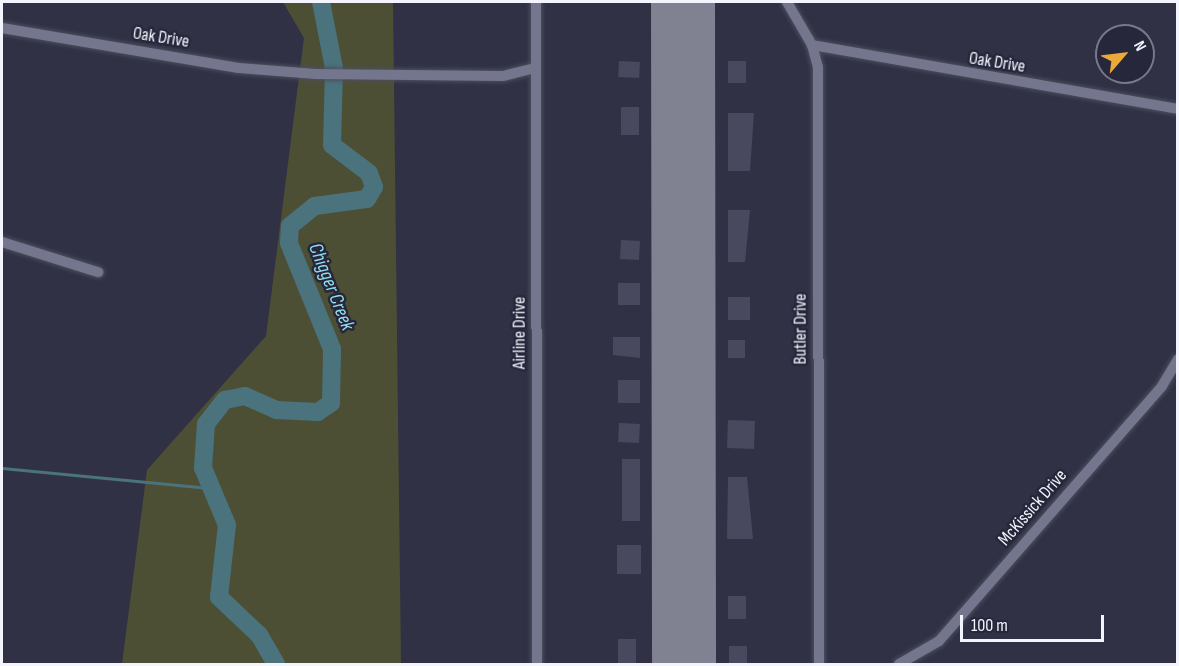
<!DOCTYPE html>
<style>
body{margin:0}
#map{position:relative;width:1179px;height:666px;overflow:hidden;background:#303145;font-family:"Sofia Sans Condensed",sans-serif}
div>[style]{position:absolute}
.green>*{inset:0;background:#4d4f35}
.stream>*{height:3px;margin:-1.5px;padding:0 1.5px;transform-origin:1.5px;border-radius:1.5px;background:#4a737d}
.river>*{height:18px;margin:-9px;padding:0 9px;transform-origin:9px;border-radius:9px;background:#4a737d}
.runway>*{height:64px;margin:-32px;padding:0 32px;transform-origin:32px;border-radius:32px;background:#808191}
.building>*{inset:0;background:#48495e;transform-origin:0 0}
.roads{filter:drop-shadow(0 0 2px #4d4e5e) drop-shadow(0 0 2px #4d4e5e)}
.minor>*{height:10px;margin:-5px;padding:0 5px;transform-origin:5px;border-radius:5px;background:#74768d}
span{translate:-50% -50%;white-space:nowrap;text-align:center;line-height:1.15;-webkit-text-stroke:5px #26273a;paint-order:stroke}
.street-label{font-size:18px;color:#f3f4fe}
.water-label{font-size:20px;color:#92ddee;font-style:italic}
.frame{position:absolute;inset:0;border:3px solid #f3f4fe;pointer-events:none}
.north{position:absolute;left:1095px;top:24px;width:60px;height:60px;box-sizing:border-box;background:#26273a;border:2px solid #787988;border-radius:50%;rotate:62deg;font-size:16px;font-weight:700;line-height:24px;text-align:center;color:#f3f4fe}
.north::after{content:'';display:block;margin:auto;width:21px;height:27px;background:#eba93a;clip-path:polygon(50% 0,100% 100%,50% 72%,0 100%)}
.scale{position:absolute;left:960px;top:615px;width:144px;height:27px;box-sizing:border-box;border:3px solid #f3f4fe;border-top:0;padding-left:8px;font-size:18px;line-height:21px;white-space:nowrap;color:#f3f4fe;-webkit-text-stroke:4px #26273a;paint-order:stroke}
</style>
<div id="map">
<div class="green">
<i style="clip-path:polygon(283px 2px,393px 2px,401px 664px,122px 664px,147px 470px,266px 336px,304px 38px)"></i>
</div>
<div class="stream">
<i style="left:2px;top:468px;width:208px;rotate:5.5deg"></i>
</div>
<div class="river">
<i style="left:276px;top:664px;width:34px;rotate:-120deg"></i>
<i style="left:259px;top:635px;width:55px;rotate:-136.5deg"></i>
<i style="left:219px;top:597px;width:72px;rotate:-83.7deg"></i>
<i style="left:227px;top:525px;width:62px;rotate:-112.8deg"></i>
<i style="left:203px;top:468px;width:44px;rotate:-86.1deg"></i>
<i style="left:206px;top:424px;width:31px;rotate:-52deg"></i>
<i style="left:225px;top:400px;width:20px;rotate:-11deg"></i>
<i style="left:245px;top:396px;width:34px;rotate:24deg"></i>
<i style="left:276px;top:410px;width:42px;rotate:2.7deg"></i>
<i style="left:318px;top:412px;width:16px;rotate:-35deg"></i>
<i style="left:331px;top:403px;width:54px;rotate:-88.9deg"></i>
<i style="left:332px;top:349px;width:114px;rotate:-112.1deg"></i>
<i style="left:289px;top:243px;width:17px;rotate:-87deg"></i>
<i style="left:290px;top:226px;width:32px;rotate:-39deg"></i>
<i style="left:315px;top:206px;width:52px;rotate:-7.7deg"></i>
<i style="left:367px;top:199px;width:14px;rotate:-60deg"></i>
<i style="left:374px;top:187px;width:15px;rotate:-110deg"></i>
<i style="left:369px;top:173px;width:46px;rotate:-142.9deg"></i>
<i style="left:332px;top:145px;width:77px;rotate:-88.5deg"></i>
<i style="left:334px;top:68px;width:67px;rotate:-101.1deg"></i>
</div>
<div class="runway">
<i style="left:683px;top:2px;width:662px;rotate:89.91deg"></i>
</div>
<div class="building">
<i style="left:619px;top:61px;width:21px;height:16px;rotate:3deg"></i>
<i style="left:728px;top:61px;width:18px;height:22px"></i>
<i style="left:621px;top:107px;width:18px;height:28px"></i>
<i style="clip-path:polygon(728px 113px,754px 113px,750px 171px,728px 171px)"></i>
<i style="clip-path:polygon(728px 210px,750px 210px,745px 262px,728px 262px)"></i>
<i style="left:621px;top:240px;width:19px;height:19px;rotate:3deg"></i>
<i style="left:618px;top:283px;width:22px;height:22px"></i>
<i style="left:728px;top:297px;width:22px;height:23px"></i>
<i style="clip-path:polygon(613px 337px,640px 337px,640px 358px,613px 355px)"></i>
<i style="left:728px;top:340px;width:17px;height:18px"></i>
<i style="left:618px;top:380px;width:22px;height:23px"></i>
<i style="left:728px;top:420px;width:27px;height:28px;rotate:2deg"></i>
<i style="left:619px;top:423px;width:21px;height:19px;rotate:3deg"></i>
<i style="left:622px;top:459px;width:18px;height:62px"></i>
<i style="clip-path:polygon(728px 477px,747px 477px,753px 539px,727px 539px)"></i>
<i style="left:617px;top:545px;width:24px;height:29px"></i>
<i style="left:728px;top:596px;width:18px;height:23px"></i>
<i style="left:618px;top:639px;width:18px;height:25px"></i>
<i style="left:729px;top:646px;width:18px;height:18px"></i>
</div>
<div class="roads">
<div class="minor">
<i style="left:536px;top:2px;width:662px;rotate:89.91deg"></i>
<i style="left:787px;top:2px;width:50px;rotate:59.8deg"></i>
<i style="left:812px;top:45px;width:23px;rotate:75deg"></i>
<i style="left:818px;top:67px;width:597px;rotate:89.9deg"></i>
<i style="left:2px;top:28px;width:240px;rotate:9.6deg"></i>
<i style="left:239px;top:68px;width:77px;rotate:4.5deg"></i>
<i style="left:316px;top:74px;width:187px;rotate:0.6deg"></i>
<i style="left:503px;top:76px;width:33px;rotate:-14deg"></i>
<i style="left:812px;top:45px;width:372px;rotate:9.9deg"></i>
<i style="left:2px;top:242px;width:101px;rotate:17.4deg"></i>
<i style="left:899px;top:664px;width:46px;rotate:-29.9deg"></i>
<i style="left:939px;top:641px;width:339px;rotate:-48.8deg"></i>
<i style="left:1162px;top:386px;width:31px;rotate:-59deg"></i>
</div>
</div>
<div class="street-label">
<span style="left:161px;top:38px;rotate:9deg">Oak Drive</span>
<span style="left:997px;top:63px;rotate:9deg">Oak Drive</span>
<span style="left:801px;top:329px;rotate:-90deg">Butler Drive</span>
<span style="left:520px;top:333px;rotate:-90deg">Airline Drive</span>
<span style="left:1033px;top:508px;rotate:-49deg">McKissick Drive</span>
</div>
<div class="water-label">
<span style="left:331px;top:287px;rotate:68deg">Chigger Creek</span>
</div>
<div class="frame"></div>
<div class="north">N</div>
<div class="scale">100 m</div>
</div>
